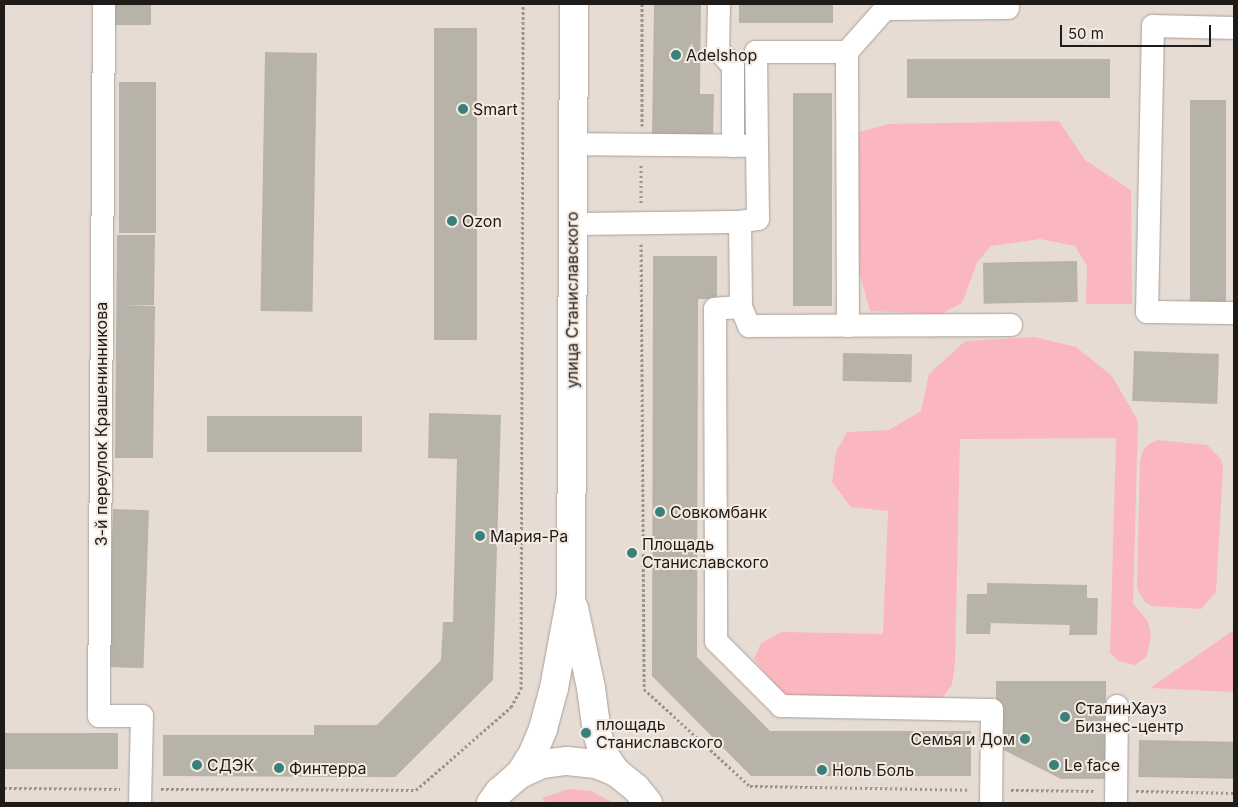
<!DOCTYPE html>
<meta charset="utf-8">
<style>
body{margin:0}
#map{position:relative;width:1238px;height:807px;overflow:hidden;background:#e7dcd4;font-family:Inter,sans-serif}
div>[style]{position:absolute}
.green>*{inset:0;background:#fab7bf}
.building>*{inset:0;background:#b8b3a8;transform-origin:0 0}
.path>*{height:3px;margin-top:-1.5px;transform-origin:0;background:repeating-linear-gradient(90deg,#9b938c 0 2.5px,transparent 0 5px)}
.roads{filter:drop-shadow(0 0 1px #a99f97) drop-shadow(0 0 1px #a99f97)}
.minor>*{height:22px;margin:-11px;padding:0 11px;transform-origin:11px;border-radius:11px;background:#fff}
.major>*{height:28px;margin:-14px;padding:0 14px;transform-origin:14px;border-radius:14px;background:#fff}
.dots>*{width:14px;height:14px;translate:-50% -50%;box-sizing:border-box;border:2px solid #f4eae1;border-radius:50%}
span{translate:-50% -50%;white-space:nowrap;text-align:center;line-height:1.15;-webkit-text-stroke:4px #f4eae1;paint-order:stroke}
.poi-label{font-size:16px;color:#1f1b18}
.left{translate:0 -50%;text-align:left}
.right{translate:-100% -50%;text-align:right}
.street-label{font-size:16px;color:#1f1b18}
.frame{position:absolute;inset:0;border:5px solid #1f1b18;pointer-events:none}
.scale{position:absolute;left:1060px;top:25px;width:151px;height:22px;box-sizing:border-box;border:2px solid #1f1b18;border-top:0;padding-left:6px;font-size:15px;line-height:18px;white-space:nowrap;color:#1f1b18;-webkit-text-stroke:4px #f4eae1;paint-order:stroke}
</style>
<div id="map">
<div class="green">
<i style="clip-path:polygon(1059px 121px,1085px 160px,1131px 190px,1132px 304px,1086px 304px,1087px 266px,1075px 246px,1040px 239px,991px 246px,977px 263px,962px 303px,941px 314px,870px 311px,858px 268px,859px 132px,889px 124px)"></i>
<i style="clip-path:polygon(1035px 337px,1076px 347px,1112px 376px,1138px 421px,1133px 603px,1148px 622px,1151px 635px,1147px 656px,1135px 665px,1119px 661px,1110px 653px,1116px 438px,960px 439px,955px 663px,952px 685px,939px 702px,786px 699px,754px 659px,761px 643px,781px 632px,883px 634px,888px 511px,851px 507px,832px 482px,836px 452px,847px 432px,889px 430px,921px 411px,929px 374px,965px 341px)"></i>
<i style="clip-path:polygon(1158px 440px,1207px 445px,1221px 459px,1223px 468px,1216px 592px,1201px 609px,1152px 606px,1145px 602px,1137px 589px,1140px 461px,1143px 450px,1149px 444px)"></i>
<i style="clip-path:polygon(1234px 630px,1234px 692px,1150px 688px)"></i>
<i style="clip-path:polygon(569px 789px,591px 791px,614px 803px,546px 803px,542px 798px)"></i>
</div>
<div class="building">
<i style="left:115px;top:4px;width:36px;height:21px"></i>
<i style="clip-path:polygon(654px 4px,701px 4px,700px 94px,714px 94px,713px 136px,652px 135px)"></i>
<i style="left:739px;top:4px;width:94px;height:19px"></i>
<i style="left:434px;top:28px;width:43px;height:312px"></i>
<i style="left:265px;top:52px;width:52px;height:259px;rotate:1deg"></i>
<i style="left:1110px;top:59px;width:39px;height:203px;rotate:90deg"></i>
<i style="left:119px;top:82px;width:37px;height:151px"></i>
<i style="left:793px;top:93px;width:39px;height:213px"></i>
<i style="left:1190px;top:100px;width:36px;height:202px"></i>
<i style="clip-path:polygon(117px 235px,155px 235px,154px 305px,122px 305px,155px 306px,153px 458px,115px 458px)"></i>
<i style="clip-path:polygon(653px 256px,717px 256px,717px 299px,698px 299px,697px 657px,770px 731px,971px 731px,971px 776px,751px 776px,652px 676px)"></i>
<i style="left:1077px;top:261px;width:41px;height:94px;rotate:89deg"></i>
<i style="left:1134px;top:351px;width:85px;height:50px;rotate:2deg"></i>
<i style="left:843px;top:353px;width:69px;height:28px;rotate:1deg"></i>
<i style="clip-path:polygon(429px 413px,501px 415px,493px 680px,395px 777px,163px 776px,163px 735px,314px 735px,314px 725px,377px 725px,441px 660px,443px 622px,453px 622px,457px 459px,428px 458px)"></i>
<i style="left:362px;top:416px;width:36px;height:155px;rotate:90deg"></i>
<i style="left:113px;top:509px;width:36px;height:158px;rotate:2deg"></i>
<i style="clip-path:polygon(987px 583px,1087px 585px,1087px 598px,1098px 598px,1097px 635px,1069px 635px,1070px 625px,991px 623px,990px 634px,966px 634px,967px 594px,987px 594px)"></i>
<i style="clip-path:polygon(996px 681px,1106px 681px,1106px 779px,1061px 779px,996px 746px)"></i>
<i style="left:118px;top:733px;width:36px;height:114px;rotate:90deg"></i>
<i style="left:1139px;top:740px;width:95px;height:37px;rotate:1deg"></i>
</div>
<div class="path">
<i style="left:642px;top:126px;width:122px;rotate:-90deg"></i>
<i style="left:641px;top:203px;width:39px;rotate:-90deg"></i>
<i style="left:641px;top:244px;width:445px;rotate:89.6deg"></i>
<i style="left:644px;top:689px;width:144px;rotate:42.5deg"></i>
<i style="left:750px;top:786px;width:220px;rotate:1deg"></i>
<i style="left:4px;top:788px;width:116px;rotate:0.5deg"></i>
<i style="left:161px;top:789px;width:255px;rotate:0.2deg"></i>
<i style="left:416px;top:790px;width:126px;rotate:-41.1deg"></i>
<i style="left:511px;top:707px;width:21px;rotate:-61deg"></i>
<i style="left:521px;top:689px;width:685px;rotate:-89.83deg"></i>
<i style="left:1011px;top:790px;width:84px;rotate:0.7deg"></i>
<i style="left:1136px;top:791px;width:98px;rotate:1.2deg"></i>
</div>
<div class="roads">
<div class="minor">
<i style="left:104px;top:4px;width:712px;rotate:90.4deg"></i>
<i style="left:99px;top:716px;width:43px"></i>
<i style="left:142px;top:716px;width:87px;rotate:91.3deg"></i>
<i style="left:719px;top:4px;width:46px;rotate:91.2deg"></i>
<i style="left:718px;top:50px;width:22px;rotate:47deg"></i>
<i style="left:733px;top:66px;width:80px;rotate:90deg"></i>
<i style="left:1234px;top:28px;width:81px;rotate:-178.6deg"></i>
<i style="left:1153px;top:26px;width:286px;rotate:91.2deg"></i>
<i style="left:1147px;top:312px;width:87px;rotate:0.7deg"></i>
<i style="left:847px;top:52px;width:57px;rotate:-48.5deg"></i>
<i style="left:885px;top:9px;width:123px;rotate:-0.5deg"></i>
<i style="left:573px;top:144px;width:184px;rotate:0.6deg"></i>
<i style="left:757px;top:146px;width:73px;rotate:89.2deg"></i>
<i style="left:758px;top:219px;width:18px;rotate:171deg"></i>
<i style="left:757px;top:146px;width:94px;rotate:-90.6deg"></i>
<i style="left:756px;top:52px;width:91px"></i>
<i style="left:847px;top:52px;width:274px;rotate:89.8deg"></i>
<i style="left:572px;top:224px;width:168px;rotate:-0.7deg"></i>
<i style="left:740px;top:222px;width:85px;rotate:89.3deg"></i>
<i style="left:741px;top:307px;width:26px;rotate:176deg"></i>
<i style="left:715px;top:309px;width:332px;rotate:89.8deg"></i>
<i style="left:716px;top:641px;width:92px;rotate:45deg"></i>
<i style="left:781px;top:706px;width:211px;rotate:1.1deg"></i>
<i style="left:992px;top:710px;width:93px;rotate:90.6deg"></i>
<i style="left:741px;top:307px;width:21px;rotate:67deg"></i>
<i style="left:749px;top:326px;width:262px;rotate:-0.2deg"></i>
<i style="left:1116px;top:803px;width:97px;rotate:-89.4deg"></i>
</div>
<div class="major">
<i style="left:574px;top:608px;width:82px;rotate:78deg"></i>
<i style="left:591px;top:688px;width:45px;rotate:82.4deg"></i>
<i style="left:597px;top:733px;width:21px;rotate:73deg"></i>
<i style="left:603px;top:753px;width:23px;rotate:56deg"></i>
<i style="left:520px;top:774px;width:25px;rotate:-58deg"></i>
<i style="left:533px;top:753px;width:26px;rotate:-67deg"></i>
<i style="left:543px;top:729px;width:42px;rotate:-75deg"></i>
<i style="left:554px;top:688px;width:94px;rotate:-79.5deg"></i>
<i style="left:571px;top:596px;width:592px;rotate:-89.71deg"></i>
<i style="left:491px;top:803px;width:14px;rotate:-54deg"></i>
<i style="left:499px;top:792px;width:28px;rotate:-41deg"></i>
<i style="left:520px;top:774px;width:24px;rotate:-24deg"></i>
<i style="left:542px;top:764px;width:25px;rotate:-7deg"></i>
<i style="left:567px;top:761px;width:29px;rotate:6deg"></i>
<i style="left:596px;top:764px;width:22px;rotate:22deg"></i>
<i style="left:616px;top:772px;width:26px;rotate:39deg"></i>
<i style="left:636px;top:788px;width:19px;rotate:51deg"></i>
</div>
</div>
<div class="dots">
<i style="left:676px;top:55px;background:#39807b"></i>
<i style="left:463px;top:109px;background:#39807b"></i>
<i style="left:452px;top:221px;background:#39807b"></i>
<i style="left:660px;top:512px;background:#39807b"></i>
<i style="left:480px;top:536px;background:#39807b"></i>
<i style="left:632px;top:553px;background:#39807b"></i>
<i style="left:1065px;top:717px;background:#39807b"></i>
<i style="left:586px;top:733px;background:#39807b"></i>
<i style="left:1025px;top:739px;background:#39807b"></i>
<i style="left:197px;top:765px;background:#39807b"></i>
<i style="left:1054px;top:765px;background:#39807b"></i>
<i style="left:279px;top:768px;background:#39807b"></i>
<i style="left:822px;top:770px;background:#39807b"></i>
</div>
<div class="poi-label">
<span class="left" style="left:686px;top:55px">Adelshop</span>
<span class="left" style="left:473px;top:109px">Smart</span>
<span class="left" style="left:462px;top:221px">Ozon</span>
<span class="left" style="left:670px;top:512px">Совкомбанк</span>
<span class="left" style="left:490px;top:536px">Мария-Ра</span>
<span class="left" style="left:642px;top:553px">Площадь<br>Станиславского</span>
<span class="left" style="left:1075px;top:717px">СталинХауз<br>Бизнес-центр</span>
<span class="left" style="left:596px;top:733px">площадь<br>Станиславского</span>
<span class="right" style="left:1015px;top:739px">Семья и Дом</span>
<span class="left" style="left:207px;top:765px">СДЭК</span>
<span class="left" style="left:1064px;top:765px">Le face</span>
<span class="left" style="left:289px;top:768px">Финтерра</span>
<span class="left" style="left:832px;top:770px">Ноль Боль</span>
</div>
<div class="street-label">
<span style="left:572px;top:300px;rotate:-90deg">улица Станиславского</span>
<span style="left:101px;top:424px;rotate:-90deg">3-й переулок Крашенинникова</span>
</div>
<div class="frame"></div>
<div class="scale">50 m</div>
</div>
